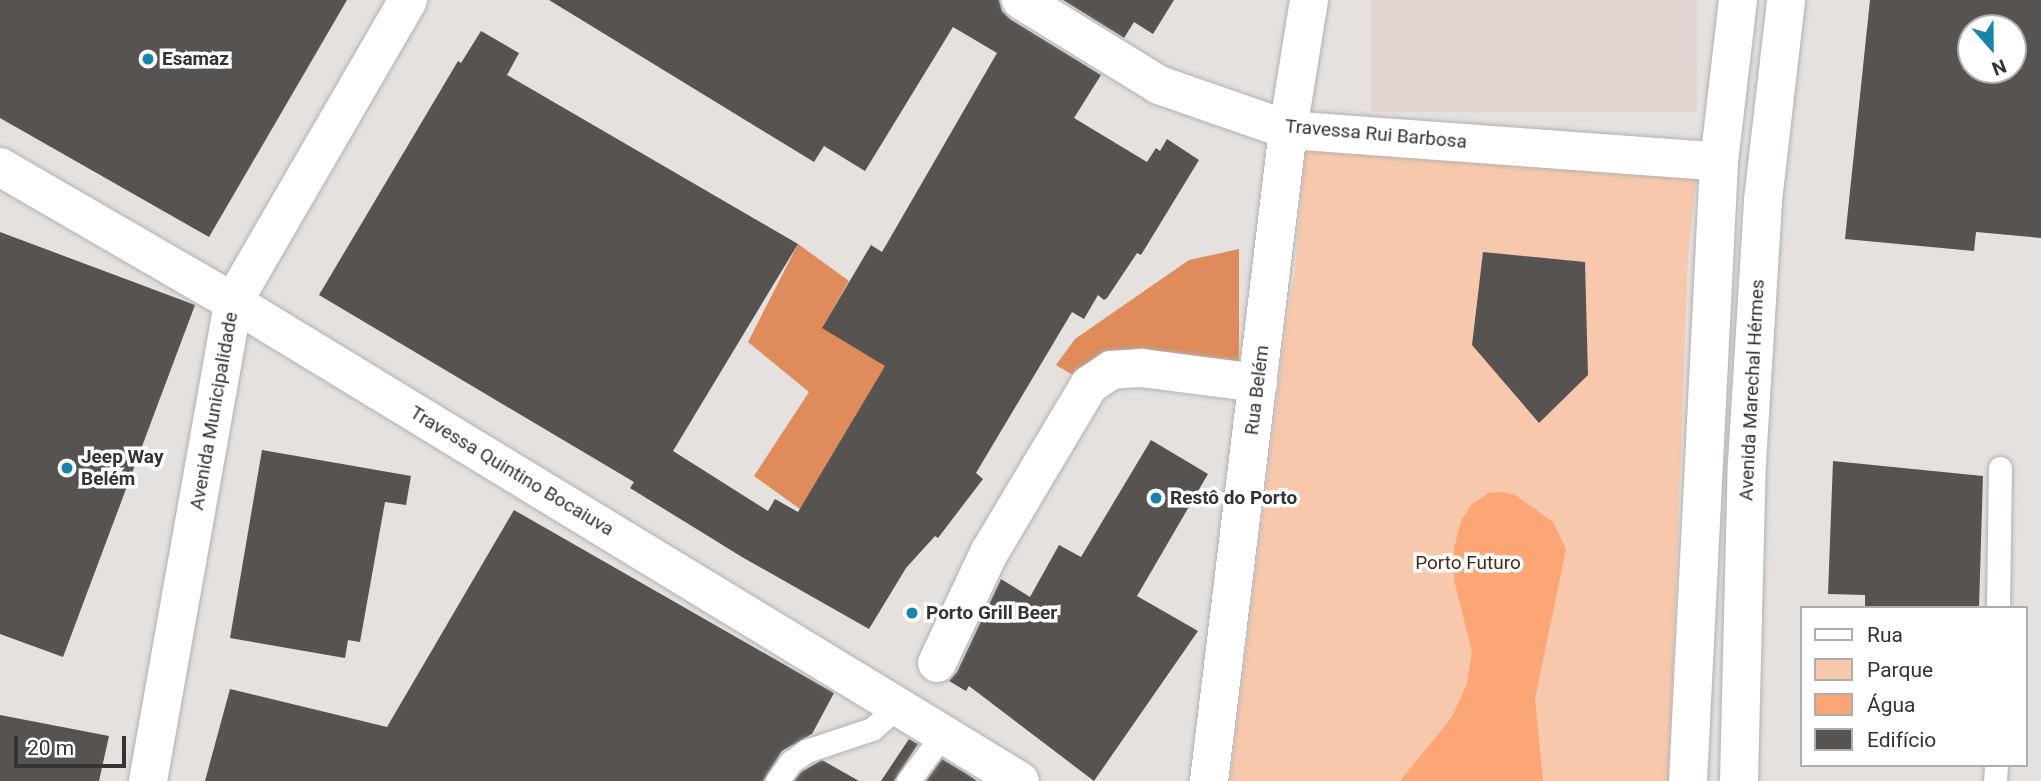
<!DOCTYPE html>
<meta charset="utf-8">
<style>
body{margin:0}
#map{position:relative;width:2041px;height:781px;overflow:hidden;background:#e4e1df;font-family:Roboto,sans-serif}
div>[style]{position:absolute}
.built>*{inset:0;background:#e0d5cf;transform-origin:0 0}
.green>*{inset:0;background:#f8c8ad}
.forest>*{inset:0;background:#df8b5a}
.water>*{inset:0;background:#fda675}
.building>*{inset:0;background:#565351}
.roads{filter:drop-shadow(0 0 2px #b3b0ae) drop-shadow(0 0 2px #b3b0ae)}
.service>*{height:23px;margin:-11.5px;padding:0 11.5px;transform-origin:11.5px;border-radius:11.5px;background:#fff}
.minor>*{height:38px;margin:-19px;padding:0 19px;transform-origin:19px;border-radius:19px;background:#fff}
.tertiary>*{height:38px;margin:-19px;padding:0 19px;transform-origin:19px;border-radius:19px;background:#fff}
.primary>*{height:38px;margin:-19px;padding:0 19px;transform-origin:19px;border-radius:19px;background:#fff}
.dots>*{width:19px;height:19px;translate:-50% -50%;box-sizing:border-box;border:4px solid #fff;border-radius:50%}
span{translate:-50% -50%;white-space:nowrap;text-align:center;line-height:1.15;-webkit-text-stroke:7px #fff;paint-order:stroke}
.poi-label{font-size:19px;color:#343232;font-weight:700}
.left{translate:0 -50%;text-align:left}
.street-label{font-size:19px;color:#343232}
.park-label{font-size:19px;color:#4a2813}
.legend{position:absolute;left:1800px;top:606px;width:228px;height:161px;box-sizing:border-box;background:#fff;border:2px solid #aeadad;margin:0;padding:9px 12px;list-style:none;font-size:21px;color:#343232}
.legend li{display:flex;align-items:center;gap:14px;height:35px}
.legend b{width:35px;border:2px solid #aeadad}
.north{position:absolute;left:1957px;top:14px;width:70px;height:70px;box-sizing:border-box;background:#fff;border:2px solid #aeadad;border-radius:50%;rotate:159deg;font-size:19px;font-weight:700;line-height:28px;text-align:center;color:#343232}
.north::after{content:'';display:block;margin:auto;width:24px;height:32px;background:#1883ab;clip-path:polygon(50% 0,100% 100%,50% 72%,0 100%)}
.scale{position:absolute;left:14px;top:736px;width:112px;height:32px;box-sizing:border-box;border:4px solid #343232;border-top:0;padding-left:9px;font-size:21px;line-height:24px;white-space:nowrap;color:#343232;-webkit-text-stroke:5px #fff;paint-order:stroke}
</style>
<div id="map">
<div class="built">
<i style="left:1371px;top:0;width:326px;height:112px"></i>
</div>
<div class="green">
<i style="clip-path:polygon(1306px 142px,1697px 173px,1688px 256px,1669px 781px,1230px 781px,1286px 326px,1295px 270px)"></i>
</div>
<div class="forest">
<i style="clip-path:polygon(798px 244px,849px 281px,822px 328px,906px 331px,800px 509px,754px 476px,809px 392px,748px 342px)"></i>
<i style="clip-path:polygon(1239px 249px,1239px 362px,1081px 380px,1056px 365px,1075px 339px,1189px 260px)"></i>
</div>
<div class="water">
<i style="clip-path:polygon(1502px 492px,1515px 495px,1553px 522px,1566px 549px,1535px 699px,1543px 781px,1400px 781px,1452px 717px,1467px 684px,1472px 652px,1454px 580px,1454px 548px,1461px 521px,1472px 504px,1489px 493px)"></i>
</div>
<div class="building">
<i style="clip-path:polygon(0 0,347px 0,209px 237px,0 118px)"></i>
<i style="clip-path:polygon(549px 0,999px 0,1002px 11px,1010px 19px,1101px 75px,1074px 118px,1147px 162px,1156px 148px,1160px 151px,1167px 139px,1199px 160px,1141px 255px,1137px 253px,1107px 298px,1104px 300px,1098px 295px,1084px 319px,1072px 312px,976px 473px,983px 479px,938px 538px,935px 536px,906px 568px,869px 629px,742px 557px,630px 488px,634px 482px,319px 295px,458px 61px,461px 63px,481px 31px,519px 53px,507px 75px,798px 244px,673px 451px,768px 511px,775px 499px,798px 512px,885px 366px,822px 328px,871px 245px,882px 252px,997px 53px,953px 27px,865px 171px,824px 146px,814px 162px)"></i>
<i style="clip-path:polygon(1063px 0,1174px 0,1153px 34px,1134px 22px,1124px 38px)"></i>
<i style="clip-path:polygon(evenodd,1870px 0,2041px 0,2041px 238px,1976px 232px,1974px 251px,1845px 239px,1870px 0,1971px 28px,2013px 28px,2013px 70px,1971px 70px,1971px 28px)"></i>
<i style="clip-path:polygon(0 232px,195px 305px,63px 657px,0 634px)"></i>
<i style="clip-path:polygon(1483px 252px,1585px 262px,1588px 375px,1539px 423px,1472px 345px)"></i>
<i style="clip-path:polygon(1151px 440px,1208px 474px,1137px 596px,1198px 631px,1094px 781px,969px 686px,966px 691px,949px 681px,957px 672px,1001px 579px,1030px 597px,1059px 545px,1081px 557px)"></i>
<i style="clip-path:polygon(262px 450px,411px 476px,406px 505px,385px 502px,360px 642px,348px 640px,345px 658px,230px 638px)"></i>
<i style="clip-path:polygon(1833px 461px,1983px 476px,1979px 608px,1865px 608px,1865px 595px,1828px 594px)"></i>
<i style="clip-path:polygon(514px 510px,834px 693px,812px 734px,782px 751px,763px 781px,205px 781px,230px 689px,387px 727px)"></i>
<i style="clip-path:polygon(0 715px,109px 736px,99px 781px,0 781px)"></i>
<i style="clip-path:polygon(909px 739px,918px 744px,894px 781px,881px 781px)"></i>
<i style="clip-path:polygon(942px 759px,967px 774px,977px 781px,926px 781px)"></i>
<i style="clip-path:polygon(822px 760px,859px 781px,794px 781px,801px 772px)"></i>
</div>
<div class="roads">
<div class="service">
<i style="left:1998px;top:608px;width:140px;rotate:-89.2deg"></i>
<i style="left:777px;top:781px;width:24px;rotate:-54deg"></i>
<i style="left:791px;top:762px;width:19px;rotate:-36deg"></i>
<i style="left:806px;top:751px;width:70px;rotate:-18.4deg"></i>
<i style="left:872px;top:729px;width:37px;rotate:-41deg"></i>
<i style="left:908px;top:781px;width:60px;rotate:-53.1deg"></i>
<i style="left:1995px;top:781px;width:16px;rotate:-86deg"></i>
</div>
<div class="minor">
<i style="left:1021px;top:0;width:162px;rotate:31.6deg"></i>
<i style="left:1159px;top:85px;width:137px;rotate:19.2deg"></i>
<i style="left:1288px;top:130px;width:432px;rotate:4.2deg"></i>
<i style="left:0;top:167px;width:269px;rotate:30.1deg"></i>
<i style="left:233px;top:302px;width:921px;rotate:31.33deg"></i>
<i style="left:937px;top:663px;width:122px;rotate:-64.7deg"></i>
<i style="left:989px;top:553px;width:196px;rotate:-59.2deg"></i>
<i style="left:1089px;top:385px;width:27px;rotate:-34deg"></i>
<i style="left:1111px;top:370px;width:31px;rotate:-4deg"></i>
<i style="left:1142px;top:368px;width:117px;rotate:7.4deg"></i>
<i style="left:148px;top:781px;width:486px;rotate:-79.9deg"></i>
<i style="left:233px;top:302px;width:349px;rotate:-59.9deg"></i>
</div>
<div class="tertiary">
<i style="left:1209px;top:781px;width:656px;rotate:-83.08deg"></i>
<i style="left:1288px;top:130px;width:132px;rotate:-80.8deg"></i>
</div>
<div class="primary">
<i style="left:1688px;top:781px;width:620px;rotate:-87.13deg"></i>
<i style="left:1719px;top:162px;width:163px;rotate:-83.3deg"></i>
<i style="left:1739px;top:781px;width:318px;rotate:-88.6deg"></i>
<i style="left:1747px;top:463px;width:263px;rotate:-86.5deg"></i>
<i style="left:1763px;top:200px;width:201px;rotate:-83.4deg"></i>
</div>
</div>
<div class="dots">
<i style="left:148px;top:59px;background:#1883ab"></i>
<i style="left:67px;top:468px;background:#1883ab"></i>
<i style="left:1156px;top:498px;background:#1883ab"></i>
<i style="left:912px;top:613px;background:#1883ab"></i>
</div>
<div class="poi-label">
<span class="left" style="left:162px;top:59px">Esamaz</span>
<span class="left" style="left:81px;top:468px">Jeep Way<br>Belém</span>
<span class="left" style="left:1170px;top:498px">Restô do Porto</span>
<span class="left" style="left:926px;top:613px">Porto Grill Beer</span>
</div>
<div class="street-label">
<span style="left:1376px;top:134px;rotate:5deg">Travessa Rui Barbosa</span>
<span style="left:1257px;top:390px;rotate:-83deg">Rua Belém</span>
<span style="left:1752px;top:390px;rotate:-87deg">Avenida Marechal Hérmes</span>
<span style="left:214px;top:411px;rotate:-80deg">Avenida Municipalidade</span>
<span style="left:512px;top:471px;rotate:31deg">Travessa Quintino Bocaiuva</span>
</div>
<div class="park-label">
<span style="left:1468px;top:563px">Porto Futuro</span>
</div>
<ul class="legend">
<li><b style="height:9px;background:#fff"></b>Rua</li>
<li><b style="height:19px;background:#f8c8ad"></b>Parque</li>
<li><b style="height:19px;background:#fda675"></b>Água</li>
<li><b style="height:19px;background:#565351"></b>Edifício</li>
</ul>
<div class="north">N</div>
<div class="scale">20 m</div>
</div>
